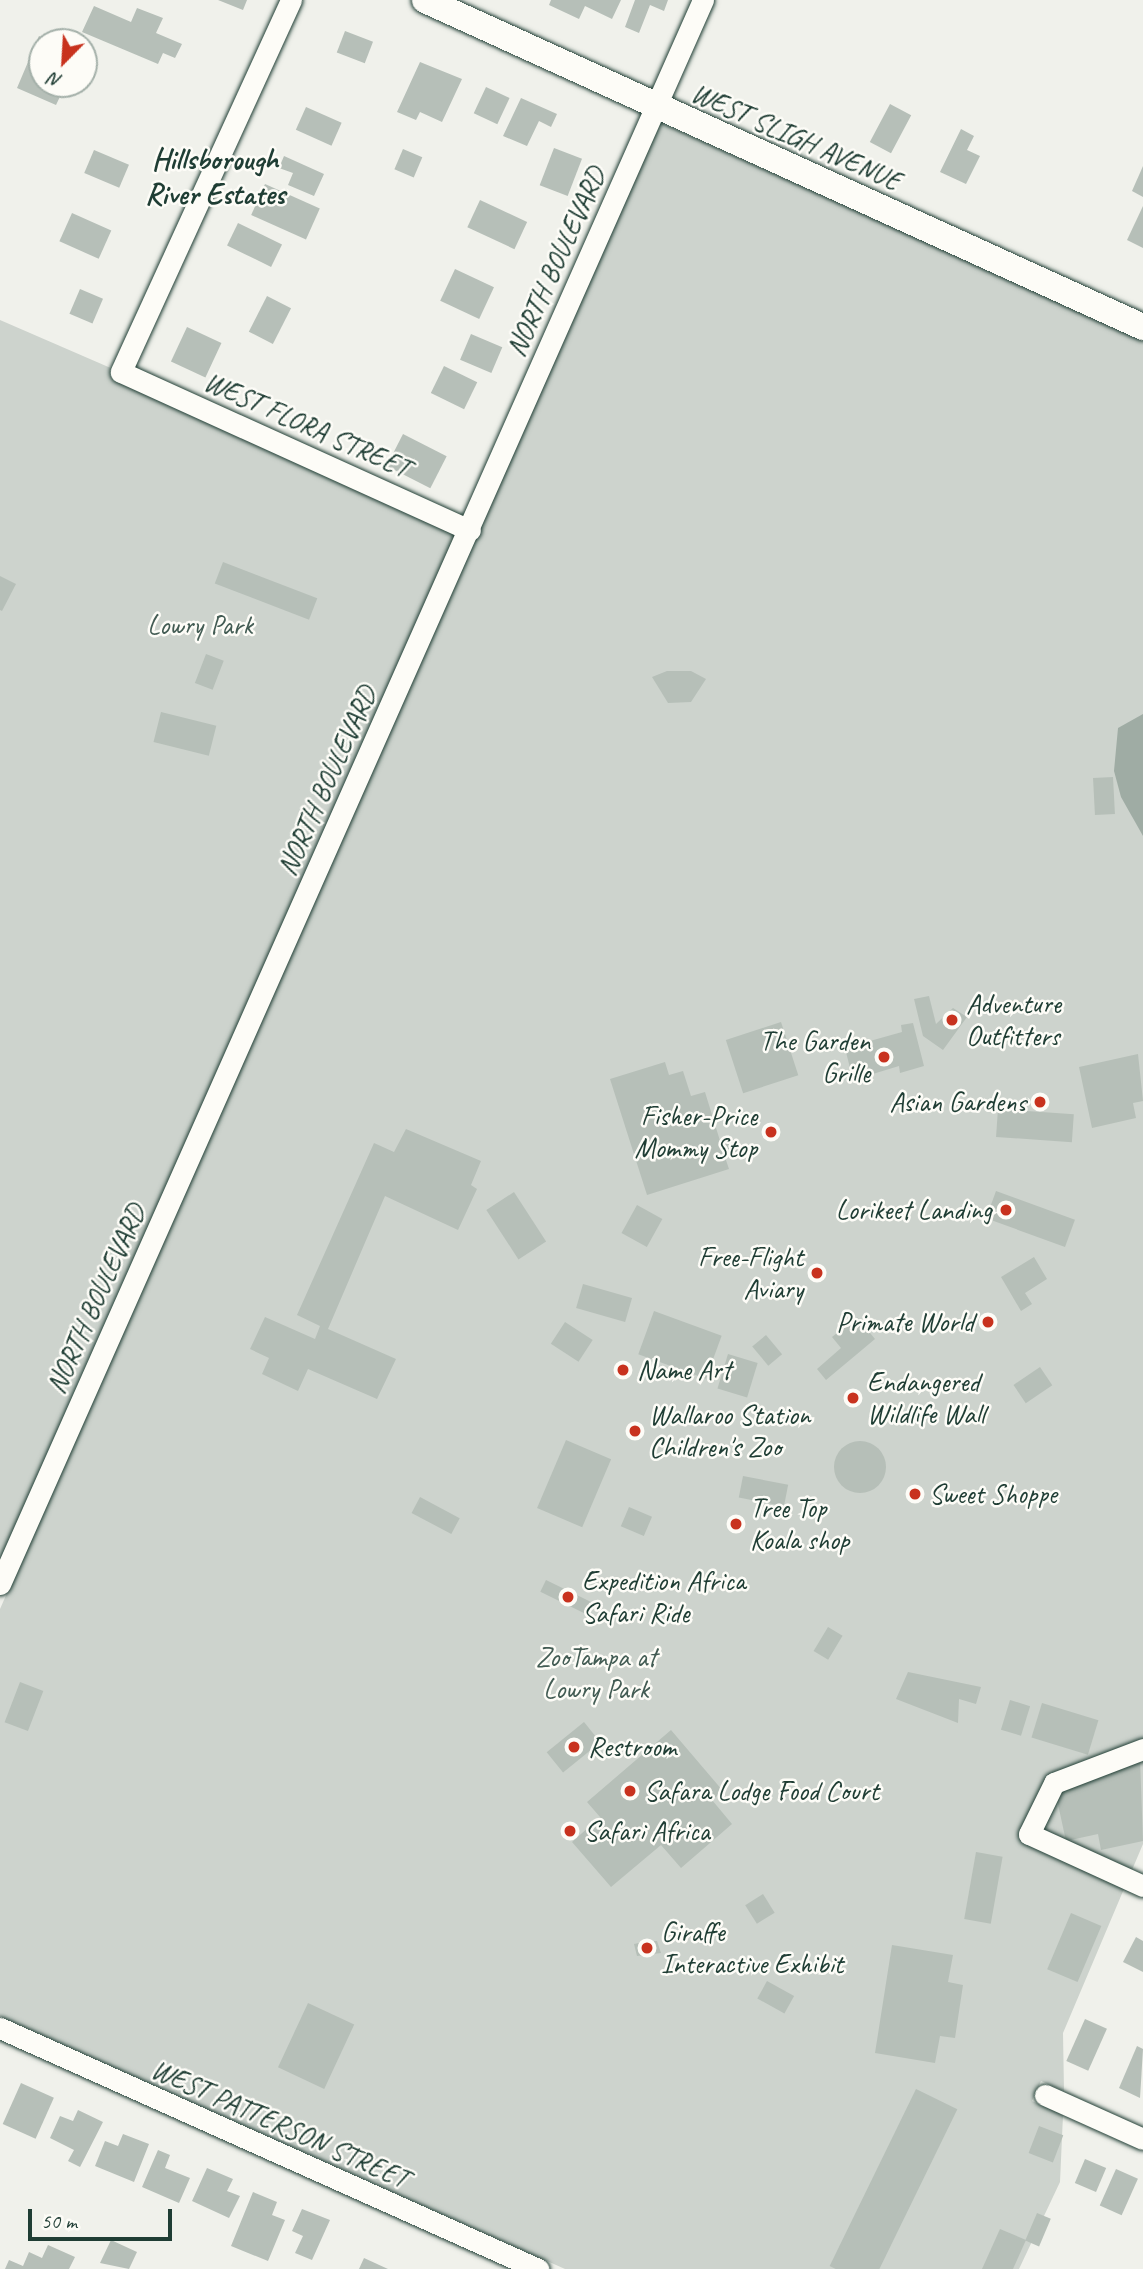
<!DOCTYPE html>
<style>
body{margin:0}
#map{position:relative;width:1143px;height:2269px;overflow:hidden;background:#f0f1eb;font-family:Caveat,sans-serif}
div>[style]{position:absolute}
.green>*{inset:0;background:#cdd3cd}
.water>*{inset:0;background:#9faca4}
.building>*{inset:0;background:#b6bfb8;transform-origin:0 0}
.round{border-radius:50%}
.roads{filter:drop-shadow(0 0 2px #1f3d34) drop-shadow(0 0 2px #1f3d34)}
.minor>*{height:21px;margin:-10.5px;padding:0 10.5px;transform-origin:10.5px;border-radius:10.5px;background:#fdfcf7}
.major>*{height:26px;margin:-13px;padding:0 13px;transform-origin:13px;border-radius:13px;background:#fdfcf7}
.dots>*{width:19px;height:19px;translate:-50% -50%;box-sizing:border-box;border:4px solid #fdfcf7;border-radius:50%}
span{translate:-50% -50%;white-space:nowrap;text-align:center;line-height:1.15;-webkit-text-stroke:5px #fdfcf7;paint-order:stroke}
.street-label{font-size:28px;color:#1f3d34}
.park-label{font-size:28px;color:#425b53}
.poi-label{font-size:28px;color:#1f3d34}
.left{translate:0 -50%;text-align:left}
.right{translate:-100% -50%;text-align:right}
.neighbourhood-label{font-size:30px;color:#1f3d34;font-weight:700}
.north{position:absolute;left:28px;top:28px;width:70px;height:70px;box-sizing:border-box;background:#fdfcf7;border:2px solid #a4b0a9;border-radius:50%;rotate:204deg;font-size:19px;font-weight:700;line-height:28px;text-align:center;color:#1f3d34}
.north::after{content:'';display:block;margin:auto;width:24px;height:32px;background:#c8321e;clip-path:polygon(50% 0,100% 100%,50% 72%,0 100%)}
.scale{position:absolute;left:28px;top:2209px;width:144px;height:32px;box-sizing:border-box;border:4px solid #1f3d34;border-top:0;padding-left:9px;font-size:21px;line-height:24px;white-space:nowrap;color:#1f3d34;-webkit-text-stroke:5px #fdfcf7;paint-order:stroke}
</style>
<div id="map">
<div class="green">
<i style="clip-path:polygon(661px 123px,1143px 339px,1143px 1844px,1063px 2033px,1064px 2091px,1041px 2081px,1032px 2101px,1063px 2115px,1060px 2182px,1019px 2269px,565px 2269px,0 2016px,0 1609px,608px 234px)"></i>
<i style="clip-path:polygon(0 320px,466px 522px,0 1562px)"></i>
</div>
<div class="water">
<i style="clip-path:polygon(1143px 714px,1143px 836px,1121px 797px,1114px 771px,1118px 728px)"></i>
</div>
<div class="building">
<i style="clip-path:polygon(218px 0,247px 0,243px 10px)"></i>
<i style="clip-path:polygon(551px 0,621px 0,612px 19px,585px 6px,579px 19px,549px 5px)"></i>
<i style="clip-path:polygon(635px 0,668px 0,664px 11px,650px 5px,639px 33px,625px 27px)"></i>
<i style="clip-path:polygon(94px 6px,131px 22px,137px 8px,163px 18px,156px 33px,182px 44px,175px 58px,163px 53px,158px 64px,82px 32px)"></i>
<i style="left:345px;top:31px;width:30px;height:23px;rotate:21deg"></i>
<i style="clip-path:polygon(39px 36px,53px 42px,42px 42px,42px 84px,66px 84px,56px 105px,17px 88px)"></i>
<i style="clip-path:polygon(420px 62px,462px 79px,442px 122px,420px 112px,416px 120px,397px 112px)"></i>
<i style="left:486px;top:87px;width:26px;height:29px;rotate:25deg"></i>
<i style="clip-path:polygon(521px 98px,557px 114px,551px 127px,539px 121px,527px 146px,503px 136px)"></i>
<i style="left:890px;top:104px;width:24px;height:43px;rotate:28deg"></i>
<i style="left:306px;top:107px;width:39px;height:25px;rotate:24deg"></i>
<i style="clip-path:polygon(961px 129px,974px 136px,967px 150px,980px 156px,966px 184px,940px 172px)"></i>
<i style="left:554px;top:148px;width:30px;height:40px;rotate:21deg"></i>
<i style="left:403px;top:149px;width:21px;height:22px;rotate:23deg"></i>
<i style="left:94px;top:150px;width:38px;height:25px;rotate:23deg"></i>
<i style="clip-path:polygon(284px 156px,324px 174px,314px 196px,288px 185px,293px 173px,279px 168px)"></i>
<i style="clip-path:polygon(1143px 166px,1143px 197px,1132px 191px)"></i>
<i style="left:265px;top:184px;width:60px;height:34px;rotate:24deg"></i>
<i style="left:480px;top:200px;width:52px;height:30px;rotate:25deg"></i>
<i style="clip-path:polygon(1143px 206px,1143px 248px,1127px 240px)"></i>
<i style="left:72px;top:213px;width:43px;height:31px;rotate:24deg"></i>
<i style="left:238px;top:223px;width:49px;height:25px;rotate:26deg"></i>
<i style="left:455px;top:269px;width:43px;height:35px;rotate:25deg"></i>
<i style="left:80px;top:289px;width:25px;height:27px;rotate:23deg"></i>
<i style="left:267px;top:296px;width:27px;height:40px;rotate:27deg"></i>
<i style="left:187px;top:327px;width:38px;height:38px;rotate:25deg"></i>
<i style="left:471px;top:334px;width:34px;height:28px;rotate:23deg"></i>
<i style="left:444px;top:366px;width:37px;height:30px;rotate:26deg"></i>
<i style="left:403px;top:434px;width:49px;height:36px;rotate:27deg"></i>
<i style="left:223px;top:562px;width:101px;height:23px;rotate:21deg"></i>
<i style="clip-path:polygon(0 576px,16px 584px,2px 611px,0 610px)"></i>
<i style="left:206px;top:654px;width:19px;height:31px;rotate:21deg"></i>
<i style="clip-path:polygon(691px 671px,706px 679px,691px 702px,668px 703px,652px 677px,667px 671px)"></i>
<i style="left:161px;top:712px;width:57px;height:31px;rotate:14deg"></i>
<i style="left:1113px;top:777px;width:37px;height:20px;rotate:87deg"></i>
<i style="clip-path:polygon(929px 996px,936px 1024px,953px 1008px,967px 1017px,943px 1050px,923px 1036px,914px 999px)"></i>
<i style="left:781px;top:1022px;width:56px;height:58px;rotate:72deg"></i>
<i style="clip-path:polygon(913px 1023px,924px 1066px,900px 1073px,899px 1066px,853px 1080px,845px 1048px,902px 1032px,901px 1025px)"></i>
<i style="clip-path:polygon(1138px 1054px,1143px 1101px,1133px 1103px,1136px 1118px,1092px 1128px,1079px 1067px)"></i>
<i style="clip-path:polygon(665px 1062px,669px 1075px,683px 1071px,691px 1096px,705px 1092px,721px 1144px,735px 1139px,739px 1152px,725px 1157px,729px 1169px,647px 1195px,610px 1079px)"></i>
<i style="left:998px;top:1109px;width:76px;height:28px;rotate:4deg"></i>
<i style="clip-path:polygon(406px 1129px,481px 1161px,471px 1185px,477px 1189px,458px 1230px,385px 1196px,328px 1329px,396px 1359px,377px 1399px,308px 1369px,298px 1391px,262px 1374px,269px 1358px,250px 1349px,265px 1317px,315px 1339px,320px 1326px,297px 1315px,374px 1143px,394px 1152px)"></i>
<i style="left:996px;top:1191px;width:84px;height:29px;rotate:20deg"></i>
<i style="left:514px;top:1192px;width:59px;height:33px;rotate:57deg"></i>
<i style="left:637px;top:1205px;width:29px;height:32px;rotate:29deg"></i>
<i style="clip-path:polygon(1034px 1257px,1047px 1279px,1025px 1293px,1032px 1304px,1021px 1311px,1001px 1277px)"></i>
<i style="left:583px;top:1284px;width:51px;height:25px;rotate:16deg"></i>
<i style="left:654px;top:1311px;width:72px;height:46px;rotate:20deg"></i>
<i style="clip-path:polygon(857px 1317px,875px 1339px,826px 1380px,817px 1369px,841px 1348px,832px 1337px)"></i>
<i style="left:565px;top:1322px;width:33px;height:26px;rotate:33deg"></i>
<i style="left:766px;top:1335px;width:25px;height:18px;rotate:50deg"></i>
<i style="left:728px;top:1354px;width:31px;height:36px;rotate:17deg"></i>
<i style="left:1040px;top:1367px;width:22px;height:32px;rotate:56deg"></i>
<i style="left:566px;top:1440px;width:49px;height:74px;rotate:23deg"></i>
<i class="round" style="left:834px;top:1441px;width:52px;height:52px"></i>
<i style="left:743px;top:1476px;width:46px;height:22px;rotate:11deg"></i>
<i style="left:420px;top:1497px;width:45px;height:18px;rotate:28deg"></i>
<i style="left:629px;top:1507px;width:25px;height:21px;rotate:23deg"></i>
<i style="left:546px;top:1580px;width:53px;height:13px;rotate:26deg"></i>
<i style="left:828px;top:1627px;width:17px;height:28px;rotate:31deg"></i>
<i style="clip-path:polygon(908px 1672px,981px 1687px,976px 1704px,959px 1699px,958px 1723px,896px 1699px)"></i>
<i style="left:20px;top:1682px;width:25px;height:43px;rotate:21deg"></i>
<i style="left:1010px;top:1700px;width:21px;height:31px;rotate:17deg"></i>
<i style="left:1042px;top:1703px;width:59px;height:36px;rotate:17deg"></i>
<i style="left:584px;top:1722px;width:26px;height:48px;rotate:51deg"></i>
<i style="clip-path:polygon(671px 1730px,723px 1791px,712px 1800px,732px 1824px,681px 1868px,661px 1845px,611px 1887px,572px 1842px,600px 1817px,587px 1802px)"></i>
<i style="clip-path:polygon(1140px 1759px,1143px 1841px,1101px 1850px,1098px 1834px,1066px 1841px,1054px 1786px)"></i>
<i style="left:976px;top:1852px;width:27px;height:68px;rotate:10deg"></i>
<i style="left:763px;top:1894px;width:22px;height:21px;rotate:58deg"></i>
<i style="left:1071px;top:1913px;width:33px;height:61px;rotate:23deg"></i>
<i style="clip-path:polygon(1136px 1937px,1143px 1941px,1143px 1972px,1123px 1962px)"></i>
<i style="clip-path:polygon(648px 1941px,657px 1941px,661px 1953px,637px 1956px,634px 1944px)"></i>
<i style="clip-path:polygon(892px 1945px,953px 1955px,948px 1982px,963px 1985px,955px 2038px,940px 2036px,935px 2063px,875px 2053px)"></i>
<i style="left:767px;top:1981px;width:31px;height:20px;rotate:29deg"></i>
<i style="left:308px;top:2003px;width:51px;height:71px;rotate:25deg"></i>
<i style="left:1085px;top:2019px;width:24px;height:46px;rotate:24deg"></i>
<i style="clip-path:polygon(1137px 2046px,1143px 2049px,1140px 2098px,1119px 2088px)"></i>
<i style="left:21px;top:2083px;width:36px;height:45px;rotate:24deg"></i>
<i style="left:916px;top:2089px;width:46px;height:197px;rotate:26deg"></i>
<i style="clip-path:polygon(78px 2110px,103px 2122px,80px 2167px,68px 2161px,74px 2150px,50px 2138px,60px 2116px,73px 2121px)"></i>
<i style="left:1039px;top:2126px;width:26px;height:29px;rotate:21deg"></i>
<i style="clip-path:polygon(123px 2134px,149px 2144px,134px 2182px,95px 2166px,105px 2141px,118px 2146px)"></i>
<i style="clip-path:polygon(158px 2150px,170px 2155px,165px 2168px,190px 2178px,179px 2203px,142px 2187px)"></i>
<i style="left:1085px;top:2159px;width:23px;height:26px;rotate:23deg"></i>
<i style="clip-path:polygon(207px 2168px,233px 2179px,227px 2191px,240px 2196px,229px 2218px,192px 2201px)"></i>
<i style="left:1116px;top:2169px;width:24px;height:40px;rotate:24deg"></i>
<i style="clip-path:polygon(253px 2192px,277px 2202px,272px 2215px,285px 2220px,268px 2261px,231px 2246px)"></i>
<i style="clip-path:polygon(302px 2209px,330px 2220px,312px 2260px,295px 2253px,303px 2236px,292px 2231px)"></i>
<i style="left:1037px;top:2213px;width:15px;height:30px;rotate:23deg"></i>
<i style="clip-path:polygon(1000px 2229px,1026px 2240px,1013px 2269px,982px 2269px)"></i>
<i style="clip-path:polygon(111px 2240px,137px 2252px,129px 2269px,100px 2263px)"></i>
<i style="clip-path:polygon(48px 2245px,75px 2257px,69px 2269px,5px 2269px,9px 2260px,23px 2266px,29px 2252px,42px 2258px)"></i>
<i style="clip-path:polygon(364px 2258px,388px 2269px,359px 2269px)"></i>
</div>
<div class="roads">
<div class="minor">
<i style="left:291px;top:0;width:409px;rotate:114.6deg"></i>
<i style="left:121px;top:372px;width:383px;rotate:24.4deg"></i>
<i style="left:0;top:1584px;width:1733px;rotate:-66.07deg"></i>
<i style="left:1143px;top:1749px;width:95px;rotate:159.1deg"></i>
<i style="left:1054px;top:1783px;width:57px;rotate:116.1deg"></i>
<i style="left:1029px;top:1834px;width:125px;rotate:24.5deg"></i>
<i style="left:0;top:2028px;width:590px;rotate:24.13deg"></i>
<i style="left:1045px;top:2095px;width:107px;rotate:24.2deg"></i>
</div>
<div class="major">
<i style="left:425px;top:0;width:789px;rotate:24.49deg"></i>
</div>
</div>
<div class="dots">
<i style="left:952px;top:1020px;background:#c8321e"></i>
<i style="left:884px;top:1057px;background:#c8321e"></i>
<i style="left:1040px;top:1102px;background:#c8321e"></i>
<i style="left:771px;top:1132px;background:#c8321e"></i>
<i style="left:1006px;top:1210px;background:#c8321e"></i>
<i style="left:817px;top:1273px;background:#c8321e"></i>
<i style="left:988px;top:1322px;background:#c8321e"></i>
<i style="left:623px;top:1370px;background:#c8321e"></i>
<i style="left:853px;top:1398px;background:#c8321e"></i>
<i style="left:635px;top:1431px;background:#c8321e"></i>
<i style="left:915px;top:1494px;background:#c8321e"></i>
<i style="left:736px;top:1524px;background:#c8321e"></i>
<i style="left:568px;top:1597px;background:#c8321e"></i>
<i style="left:574px;top:1747px;background:#c8321e"></i>
<i style="left:630px;top:1791px;background:#c8321e"></i>
<i style="left:570px;top:1831px;background:#c8321e"></i>
<i style="left:647px;top:1948px;background:#c8321e"></i>
</div>
<div class="street-label">
<span style="left:796px;top:137px;rotate:24deg">WEST SLIGH AVENUE</span>
<span style="left:556px;top:262px;rotate:-66deg">NORTH BOULEVARD</span>
<span style="left:307px;top:425px;rotate:24deg">WEST FLORA STREET</span>
<span style="left:327px;top:781px;rotate:-66deg">NORTH BOULEVARD</span>
<span style="left:96px;top:1299px;rotate:-66deg">NORTH BOULEVARD</span>
<span style="left:280px;top:2124px;rotate:24deg">WEST PATTERSON STREET</span>
</div>
<div class="park-label">
<span style="left:200px;top:625px">Lowry Park</span>
<span style="left:596px;top:1673px">ZooTampa at<br>Lowry Park</span>
</div>
<div class="poi-label">
<span class="left" style="left:966px;top:1020px">Adventure<br>Outfitters</span>
<span class="right" style="left:870px;top:1057px">The Garden<br>Grille</span>
<span class="right" style="left:1026px;top:1102px">Asian Gardens</span>
<span class="right" style="left:757px;top:1132px">Fisher-Price<br>Mommy Stop</span>
<span class="right" style="left:992px;top:1210px">Lorikeet Landing</span>
<span class="right" style="left:803px;top:1273px">Free-Flight<br>Aviary</span>
<span class="right" style="left:974px;top:1322px">Primate World</span>
<span class="left" style="left:637px;top:1370px">Name Art</span>
<span class="left" style="left:867px;top:1398px">Endangered<br>Wildlife Wall</span>
<span class="left" style="left:649px;top:1431px">Wallaroo Station<br>Children's Zoo</span>
<span class="left" style="left:929px;top:1494px">Sweet Shoppe</span>
<span class="left" style="left:750px;top:1524px">Tree Top<br>Koala shop</span>
<span class="left" style="left:582px;top:1597px">Expedition Africa<br>Safari Ride</span>
<span class="left" style="left:588px;top:1747px">Restroom</span>
<span class="left" style="left:644px;top:1791px">Safara Lodge Food Court</span>
<span class="left" style="left:584px;top:1831px">Safari Africa</span>
<span class="left" style="left:661px;top:1948px">Giraffe<br>Interactive Exhibit</span>
</div>
<div class="neighbourhood-label">
<span style="left:215px;top:176px">Hillsborough<br>River Estates</span>
</div>
<div class="north">N</div>
<div class="scale">50 m</div>
</div>
